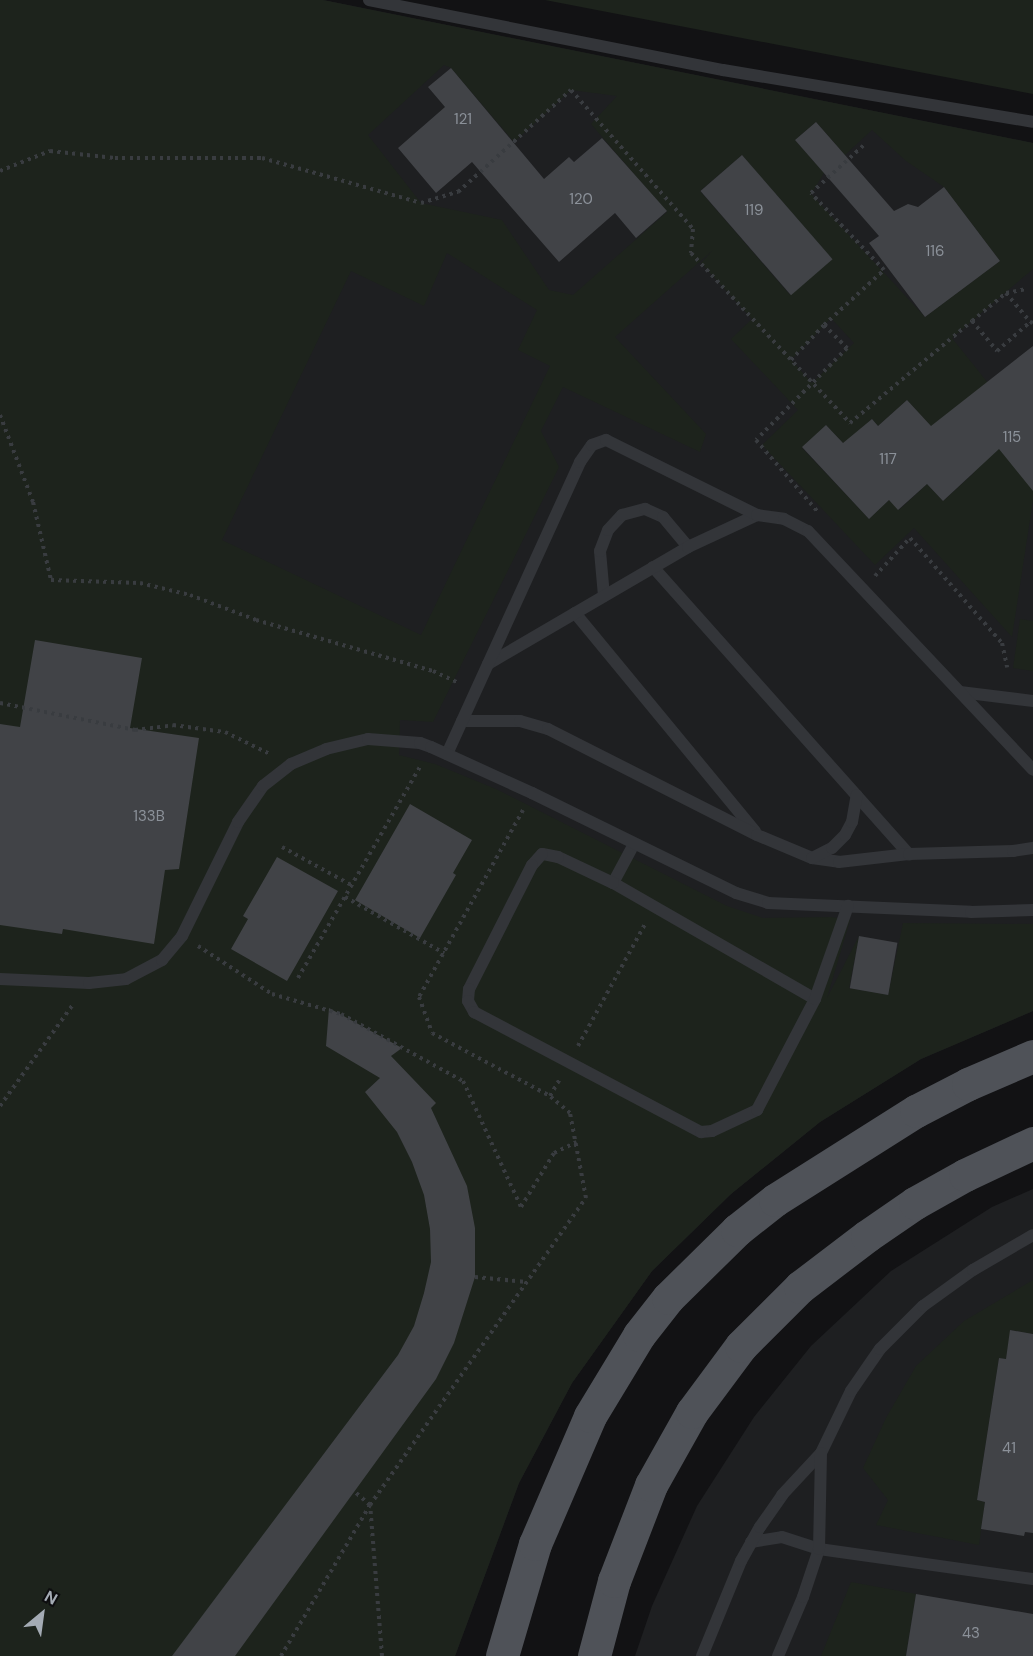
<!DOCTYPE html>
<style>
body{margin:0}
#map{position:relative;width:1033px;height:1656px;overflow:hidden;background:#121214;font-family:"DM Sans",sans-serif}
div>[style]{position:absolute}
.built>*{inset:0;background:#1e1f21}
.green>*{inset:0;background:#1d231c}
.building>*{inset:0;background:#414347;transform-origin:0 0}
.path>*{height:4px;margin-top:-2px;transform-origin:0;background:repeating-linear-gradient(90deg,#393c40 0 3px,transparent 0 7.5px)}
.service>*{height:12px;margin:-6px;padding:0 6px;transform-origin:6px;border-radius:6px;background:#333539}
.primary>*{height:33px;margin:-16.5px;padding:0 16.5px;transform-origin:16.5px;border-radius:16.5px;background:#4f5258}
span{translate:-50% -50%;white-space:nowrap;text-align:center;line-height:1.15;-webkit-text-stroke:4.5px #0d0d0f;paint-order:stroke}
.number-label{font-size:15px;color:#8b9199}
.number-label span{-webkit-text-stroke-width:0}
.north{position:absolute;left:12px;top:1584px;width:60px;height:60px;-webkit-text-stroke:4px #0d0d0f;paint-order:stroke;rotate:29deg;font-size:16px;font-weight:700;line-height:24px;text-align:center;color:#a4abb4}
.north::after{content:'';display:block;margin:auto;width:21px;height:27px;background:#a4abb4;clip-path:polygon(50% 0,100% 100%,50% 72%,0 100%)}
</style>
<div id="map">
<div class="built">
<i style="clip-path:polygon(0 0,323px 0,1033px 143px,1033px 1011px,921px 1059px,820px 1122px,731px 1194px,652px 1271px,572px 1383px,519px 1483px,455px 1656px,0 1656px)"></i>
<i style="clip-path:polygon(1033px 1189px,1033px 1656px,635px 1656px,652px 1606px,697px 1506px,754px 1417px,811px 1346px,891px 1271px,992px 1207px)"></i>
</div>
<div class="green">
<i style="clip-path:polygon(evenodd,0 0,323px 0,1033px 143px,1033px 269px,952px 338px,988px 383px,1033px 474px,1033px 500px,1012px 637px,914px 528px,875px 565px,762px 445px,798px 410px,731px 339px,752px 319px,701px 263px,713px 250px,615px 337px,706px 434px,700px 452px,563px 387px,541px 431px,559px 467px,433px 722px,400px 720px,399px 755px,435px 764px,496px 789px,727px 906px,763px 918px,831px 917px,850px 920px,827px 998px,859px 936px,849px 988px,888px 995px,903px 923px,1033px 924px,1033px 1011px,921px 1059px,820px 1122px,731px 1194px,652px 1271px,572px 1383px,519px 1483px,455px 1656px,0 1656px,0 0,444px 65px,451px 68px,514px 142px,571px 90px,617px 96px,591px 124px,667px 212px,573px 295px,549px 290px,502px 220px,421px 203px,368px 135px,444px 65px,0 0,816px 122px,845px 155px,872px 130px,906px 161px,944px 187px,1000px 261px,925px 317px,811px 194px,824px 173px,795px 140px,816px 122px,0 0,742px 155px,832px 259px,790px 295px,700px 191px,742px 155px,0 0,447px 253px,537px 310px,518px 350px,550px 366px,421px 635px,222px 540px,351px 271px,424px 306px,447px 253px,0 0,831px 318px,854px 343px,812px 383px,791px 360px,831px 318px,0 0,907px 400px,974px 473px,943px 501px,927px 484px,899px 510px,889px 500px,869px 519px,802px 448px,826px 425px,844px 444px,872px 419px,878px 426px,907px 400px)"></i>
<i style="clip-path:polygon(545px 0,1033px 0,1033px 94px)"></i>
<i style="clip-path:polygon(1020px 619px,1033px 621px,1033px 671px,1013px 668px)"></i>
<i style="clip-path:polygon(1033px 1280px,1033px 1334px,1011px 1330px,1006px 1359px,999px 1358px,977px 1500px,985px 1502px,979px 1545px,876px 1525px,888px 1500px,863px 1468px,886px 1418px,916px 1366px,964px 1321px)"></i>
<i style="clip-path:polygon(851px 1582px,916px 1594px,906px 1654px,916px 1656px,821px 1656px)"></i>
</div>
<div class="building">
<i style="clip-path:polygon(451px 68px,544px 179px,569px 157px,574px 162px,602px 138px,667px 211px,636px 238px,615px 213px,559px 262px,472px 162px,436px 193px,398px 148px,445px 107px,428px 87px)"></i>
<i style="clip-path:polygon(816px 122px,894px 211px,908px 204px,918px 207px,944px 187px,1000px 261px,925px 317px,869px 243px,879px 236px,795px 140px)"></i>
<i style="left:742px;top:155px;width:138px;height:55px;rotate:49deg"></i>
<i style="clip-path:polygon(1033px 346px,1033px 491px,999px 449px,943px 501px,927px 484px,898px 510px,889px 500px,869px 519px,802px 447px,826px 425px,843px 443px,872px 419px,878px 426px,907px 400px,931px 426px)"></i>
<i style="clip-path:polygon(35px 640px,142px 658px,130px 728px,199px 738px,179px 869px,165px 870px,154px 944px,63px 929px,62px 934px,0 925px,0 724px,20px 727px)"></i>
<i style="clip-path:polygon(410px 804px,472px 840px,453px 873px,456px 875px,420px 938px,355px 900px)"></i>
<i style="clip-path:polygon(277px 857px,338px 891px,287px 981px,231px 949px,248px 919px,243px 916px)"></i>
<i style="left:859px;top:936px;width:39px;height:53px;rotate:10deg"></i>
<i style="clip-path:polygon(329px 1008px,402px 1048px,391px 1056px,436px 1103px,431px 1108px,467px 1186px,475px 1228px,475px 1277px,454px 1343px,436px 1379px,235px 1656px,172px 1656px,398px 1355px,414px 1326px,424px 1293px,431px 1262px,430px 1229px,424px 1195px,412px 1162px,397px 1132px,365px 1092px,380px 1078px,326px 1046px)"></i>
<i style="clip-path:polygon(1010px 1330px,1033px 1334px,1033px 1533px,1025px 1532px,1024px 1536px,981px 1529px,985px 1502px,977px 1500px,999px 1358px,1006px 1359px)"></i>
<i style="clip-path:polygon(916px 1594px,1033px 1614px,1033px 1656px,906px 1656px)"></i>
</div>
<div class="path">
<i style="left:0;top:171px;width:54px;rotate:-21.8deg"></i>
<i style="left:50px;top:151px;width:65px;rotate:6.1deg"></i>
<i style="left:115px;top:158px;width:147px"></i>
<i style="left:262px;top:158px;width:165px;rotate:15.8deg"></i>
<i style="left:421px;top:203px;width:39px;rotate:-17deg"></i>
<i style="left:458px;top:192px;width:152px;rotate:-42.1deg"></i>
<i style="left:571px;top:90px;width:185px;rotate:48.7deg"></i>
<i style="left:693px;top:229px;width:24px;rotate:95deg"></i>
<i style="left:691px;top:253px;width:233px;rotate:46.9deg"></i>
<i style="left:850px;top:423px;width:159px;rotate:-39.9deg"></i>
<i style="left:972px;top:321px;width:39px;rotate:50deg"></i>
<i style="left:997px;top:351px;width:44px;rotate:-41.3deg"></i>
<i style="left:1030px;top:322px;width:3px;rotate:18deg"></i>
<i style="left:1006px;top:293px;width:21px;rotate:-11deg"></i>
<i style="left:972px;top:321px;width:44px;rotate:-39.5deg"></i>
<i style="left:1006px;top:293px;width:38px;rotate:50deg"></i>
<i style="left:824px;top:325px;width:81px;rotate:-42.5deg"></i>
<i style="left:884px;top:270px;width:106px;rotate:-133.5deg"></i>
<i style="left:811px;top:193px;width:72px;rotate:-42.2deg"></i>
<i style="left:791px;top:360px;width:48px;rotate:-46.7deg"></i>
<i style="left:824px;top:325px;width:33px;rotate:45deg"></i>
<i style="left:847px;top:348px;width:129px;rotate:134.7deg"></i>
<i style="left:756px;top:440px;width:94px;rotate:49.3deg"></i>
<i style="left:0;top:415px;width:93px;rotate:69.2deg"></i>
<i style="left:33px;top:502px;width:80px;rotate:77deg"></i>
<i style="left:51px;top:580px;width:89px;rotate:1.9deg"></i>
<i style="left:140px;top:583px;width:51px;rotate:13.5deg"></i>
<i style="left:190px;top:595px;width:71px;rotate:20.7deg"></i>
<i style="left:256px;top:620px;width:184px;rotate:16.1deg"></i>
<i style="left:433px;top:671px;width:26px;rotate:25deg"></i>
<i style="left:875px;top:576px;width:52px;rotate:-47.4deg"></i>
<i style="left:910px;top:538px;width:140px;rotate:48.8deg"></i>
<i style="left:1002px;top:643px;width:25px;rotate:78deg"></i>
<i style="left:0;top:703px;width:138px;rotate:11.3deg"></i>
<i style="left:135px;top:730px;width:38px;rotate:-7deg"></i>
<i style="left:173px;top:725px;width:52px;rotate:7.7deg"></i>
<i style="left:225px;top:732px;width:50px;rotate:26.1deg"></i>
<i style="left:523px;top:810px;width:214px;rotate:119.1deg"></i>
<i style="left:419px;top:997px;width:38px;rotate:70deg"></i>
<i style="left:432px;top:1033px;width:134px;rotate:28.1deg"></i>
<i style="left:282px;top:847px;width:79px;rotate:28.8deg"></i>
<i style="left:345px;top:897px;width:114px;rotate:29.5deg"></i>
<i style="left:198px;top:946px;width:88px;rotate:33deg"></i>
<i style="left:272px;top:994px;width:72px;rotate:16.2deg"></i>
<i style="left:341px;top:1014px;width:139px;rotate:28.8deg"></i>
<i style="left:463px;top:1081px;width:139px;rotate:65.3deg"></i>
<i style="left:521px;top:1207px;width:63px;rotate:-58.6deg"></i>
<i style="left:554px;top:1153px;width:25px;rotate:-26deg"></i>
<i style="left:298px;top:978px;width:246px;rotate:-60deg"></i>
<i style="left:578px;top:1046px;width:139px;rotate:-61.2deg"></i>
<i style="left:0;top:1106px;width:127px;rotate:-54.3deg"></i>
<i style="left:475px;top:1277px;width:52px;rotate:5.5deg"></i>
<i style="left:281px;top:1656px;width:175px;rotate:-59.5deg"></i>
<i style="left:370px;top:1505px;width:21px;rotate:-139deg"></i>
<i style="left:382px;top:1656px;width:151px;rotate:-94.5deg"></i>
<i style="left:370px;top:1505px;width:375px;rotate:-54.9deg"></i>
<i style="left:586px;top:1198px;width:86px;rotate:-100.7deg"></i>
<i style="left:570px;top:1113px;width:26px;rotate:-140deg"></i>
<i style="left:550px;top:1096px;width:20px;rotate:-60deg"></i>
</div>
<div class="service">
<i style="left:369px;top:0;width:361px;rotate:11.2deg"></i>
<i style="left:723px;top:70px;width:314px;rotate:9.5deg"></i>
<i style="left:653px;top:567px;width:385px;rotate:48.3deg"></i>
<i style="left:604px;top:596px;width:45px;rotate:-95.1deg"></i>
<i style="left:600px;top:551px;width:22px;rotate:-69deg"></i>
<i style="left:608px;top:530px;width:21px;rotate:-47deg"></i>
<i style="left:622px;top:515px;width:24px;rotate:-15deg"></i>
<i style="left:645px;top:509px;width:20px;rotate:24deg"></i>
<i style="left:663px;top:517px;width:39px;rotate:50deg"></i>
<i style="left:575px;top:613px;width:283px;rotate:50.5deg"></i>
<i style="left:488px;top:664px;width:232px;rotate:-30.3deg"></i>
<i style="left:688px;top:547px;width:76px;rotate:-24.9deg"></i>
<i style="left:960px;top:692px;width:74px;rotate:7deg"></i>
<i style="left:462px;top:721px;width:58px"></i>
<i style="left:520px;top:721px;width:29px;rotate:16deg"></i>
<i style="left:548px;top:729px;width:234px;rotate:26.9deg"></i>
<i style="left:757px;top:835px;width:60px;rotate:22.7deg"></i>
<i style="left:812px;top:858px;width:27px;rotate:8deg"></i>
<i style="left:839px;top:862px;width:70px;rotate:-6.5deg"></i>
<i style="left:909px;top:854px;width:104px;rotate:-1.7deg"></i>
<i style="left:1013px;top:851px;width:20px;rotate:-9deg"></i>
<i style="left:447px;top:754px;width:321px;rotate:-65.5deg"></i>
<i style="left:580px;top:462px;width:21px;rotate:-55deg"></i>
<i style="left:592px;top:445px;width:15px;rotate:-20deg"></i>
<i style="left:606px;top:440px;width:169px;rotate:26.4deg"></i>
<i style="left:757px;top:515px;width:27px;rotate:8deg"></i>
<i style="left:784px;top:519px;width:27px;rotate:27deg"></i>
<i style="left:808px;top:531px;width:328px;rotate:46.7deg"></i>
<i style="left:812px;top:858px;width:22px;rotate:-27deg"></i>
<i style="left:832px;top:848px;width:18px;rotate:-45deg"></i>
<i style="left:845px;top:835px;width:15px;rotate:-62deg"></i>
<i style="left:852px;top:822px;width:27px;rotate:-80deg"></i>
<i style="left:613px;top:883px;width:44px;rotate:-61.7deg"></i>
<i style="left:0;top:979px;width:89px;rotate:2.6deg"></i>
<i style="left:89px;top:983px;width:37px;rotate:-6deg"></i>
<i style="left:126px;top:979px;width:41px;rotate:-27.8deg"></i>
<i style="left:162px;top:960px;width:31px;rotate:-50deg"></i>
<i style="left:182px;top:936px;width:127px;rotate:-63.8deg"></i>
<i style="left:238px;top:822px;width:44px;rotate:-55.2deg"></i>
<i style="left:263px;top:786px;width:36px;rotate:-38deg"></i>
<i style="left:291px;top:764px;width:38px;rotate:-23deg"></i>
<i style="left:326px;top:749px;width:43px;rotate:-13.4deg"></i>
<i style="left:368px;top:739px;width:52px;rotate:4.4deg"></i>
<i style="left:420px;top:743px;width:12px;rotate:20deg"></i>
<i style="left:431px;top:747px;width:111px;rotate:24.5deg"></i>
<i style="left:532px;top:793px;width:227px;rotate:26.1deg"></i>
<i style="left:736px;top:893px;width:34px;rotate:17deg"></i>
<i style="left:768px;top:903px;width:203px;rotate:2.5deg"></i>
<i style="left:971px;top:912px;width:62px;rotate:-1.8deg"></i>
<i style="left:815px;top:999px;width:233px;rotate:-150.1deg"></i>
<i style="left:613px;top:883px;width:61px;rotate:-154.7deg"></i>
<i style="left:558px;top:857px;width:16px;rotate:-169deg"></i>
<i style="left:542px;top:854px;width:15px;rotate:132deg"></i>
<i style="left:532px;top:865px;width:139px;rotate:116.9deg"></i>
<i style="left:469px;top:989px;width:12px;rotate:95deg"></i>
<i style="left:468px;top:1001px;width:13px;rotate:61deg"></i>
<i style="left:474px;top:1012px;width:257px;rotate:27.9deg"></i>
<i style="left:701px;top:1132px;width:11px;rotate:-5deg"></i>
<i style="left:712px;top:1131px;width:50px;rotate:-25deg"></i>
<i style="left:757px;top:1110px;width:125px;rotate:-62.4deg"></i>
<i style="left:815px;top:999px;width:99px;rotate:-70.5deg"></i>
<i style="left:751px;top:1542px;width:31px;rotate:-9deg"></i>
<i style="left:782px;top:1537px;width:39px;rotate:18deg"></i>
<i style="left:819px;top:1549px;width:216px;rotate:8deg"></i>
<i style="left:702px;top:1656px;width:103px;rotate:-67.7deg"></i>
<i style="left:741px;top:1561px;width:39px;rotate:-61deg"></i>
<i style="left:760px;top:1527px;width:39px;rotate:-55deg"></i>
<i style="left:782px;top:1495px;width:57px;rotate:-47.1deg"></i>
<i style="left:821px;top:1453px;width:69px;rotate:-64.2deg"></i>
<i style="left:851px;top:1391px;width:51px;rotate:-55.4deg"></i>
<i style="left:880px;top:1349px;width:61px;rotate:-45deg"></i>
<i style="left:923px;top:1306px;width:62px;rotate:-35.8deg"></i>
<i style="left:973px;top:1270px;width:69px;rotate:-30.3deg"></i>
<i style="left:778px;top:1656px;width:64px;rotate:-67deg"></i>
<i style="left:803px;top:1597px;width:51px;rotate:-71.6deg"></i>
<i style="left:819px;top:1549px;width:96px;rotate:-88.8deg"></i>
</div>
<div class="primary">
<i style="left:502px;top:1656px;width:117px;rotate:-73.6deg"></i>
<i style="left:535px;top:1544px;width:139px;rotate:-66.7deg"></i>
<i style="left:590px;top:1416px;width:95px;rotate:-58.8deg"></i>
<i style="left:639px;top:1335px;width:47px;rotate:-51.9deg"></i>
<i style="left:668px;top:1298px;width:97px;rotate:-44.6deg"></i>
<i style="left:737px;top:1230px;width:48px;rotate:-38.3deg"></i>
<i style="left:775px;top:1200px;width:167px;rotate:-32.3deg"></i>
<i style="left:916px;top:1111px;width:59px;rotate:-27.4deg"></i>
<i style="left:968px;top:1084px;width:71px;rotate:-23.3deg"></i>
<i style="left:594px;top:1656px;width:78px;rotate:-75.1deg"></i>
<i style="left:614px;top:1581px;width:103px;rotate:-68.9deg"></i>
<i style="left:651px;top:1485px;width:84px;rotate:-60.7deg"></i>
<i style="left:692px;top:1412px;width:82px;rotate:-53.4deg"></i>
<i style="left:741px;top:1346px;width:83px;rotate:-45deg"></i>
<i style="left:800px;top:1287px;width:84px;rotate:-37.3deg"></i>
<i style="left:867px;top:1236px;width:58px;rotate:-34.5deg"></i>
<i style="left:915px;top:1203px;width:57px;rotate:-29.2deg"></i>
<i style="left:965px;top:1175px;width:75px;rotate:-25.2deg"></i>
</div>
<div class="number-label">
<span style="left:463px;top:120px">121</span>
<span style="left:581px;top:200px">120</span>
<span style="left:754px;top:211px">119</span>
<span style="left:935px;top:252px">116</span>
<span style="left:1012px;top:438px">115</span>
<span style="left:888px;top:460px">117</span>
<span style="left:149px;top:817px">133B</span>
<span style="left:1009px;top:1449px">41</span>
<span style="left:971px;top:1634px">43</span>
</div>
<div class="north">N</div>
</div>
